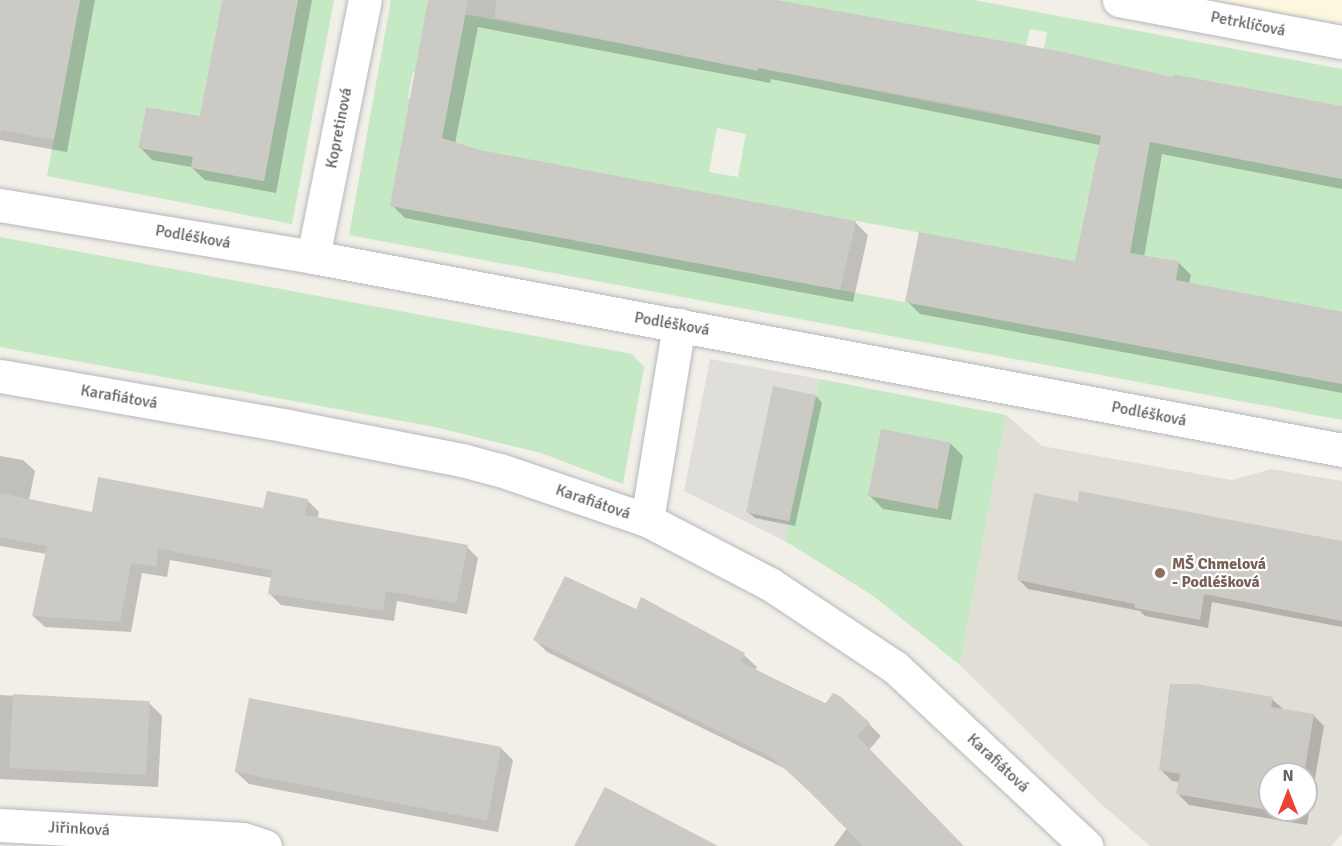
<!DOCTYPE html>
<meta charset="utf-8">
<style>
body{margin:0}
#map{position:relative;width:1342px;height:846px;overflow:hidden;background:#f1efe8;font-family:Signika,sans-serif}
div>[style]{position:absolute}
.commercial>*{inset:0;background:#fef7e0}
.industrial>*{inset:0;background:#e0deda}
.education>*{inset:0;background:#e1ded6}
.green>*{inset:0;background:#c5e8c5}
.shadow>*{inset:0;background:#0003}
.building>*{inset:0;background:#cccac5;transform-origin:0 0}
.roads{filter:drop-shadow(0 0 2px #b5b8bc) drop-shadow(0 0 2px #b5b8bc)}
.minor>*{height:33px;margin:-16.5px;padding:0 16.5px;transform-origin:16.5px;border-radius:16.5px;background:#fff}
.dots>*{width:16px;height:16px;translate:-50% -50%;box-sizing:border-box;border:3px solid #fff;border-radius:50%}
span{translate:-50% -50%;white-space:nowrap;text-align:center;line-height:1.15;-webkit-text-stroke:4.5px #fff;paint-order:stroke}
.street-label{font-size:16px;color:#5f6368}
.education-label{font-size:16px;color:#785e54;font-weight:700}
.left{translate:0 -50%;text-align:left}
.north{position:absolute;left:1258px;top:762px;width:60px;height:60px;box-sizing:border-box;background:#fff;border:2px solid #bfc1c3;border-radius:50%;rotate:0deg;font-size:16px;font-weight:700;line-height:24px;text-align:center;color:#5f6368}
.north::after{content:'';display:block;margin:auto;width:21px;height:27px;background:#ea4335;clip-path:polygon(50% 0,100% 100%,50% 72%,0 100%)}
</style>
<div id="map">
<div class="commercial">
<i style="clip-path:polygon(1213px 0,1342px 0,1342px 24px)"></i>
</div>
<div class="industrial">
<i style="clip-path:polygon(710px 359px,820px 379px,785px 541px,684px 491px)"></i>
</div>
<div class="education">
<i style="clip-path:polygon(evenodd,1006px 415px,1042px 446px,1232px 480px,1271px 469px,1342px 481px,1342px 834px,1331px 846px,1150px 846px,1102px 805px,960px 665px,1006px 415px,1270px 774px,1306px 774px,1306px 810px,1270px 810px,1270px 774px)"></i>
</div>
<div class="green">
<i style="clip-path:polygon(evenodd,80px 0,222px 0,191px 167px,263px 181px,298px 0,334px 0,292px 224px,47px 176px,80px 0,146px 107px,169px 111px,162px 152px,138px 147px,146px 107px)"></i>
<i style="clip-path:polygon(evenodd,391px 0,428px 0,427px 7px,683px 55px,759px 0,974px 0,1342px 69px,1342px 106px,1173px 74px,1160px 143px,1342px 179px,1342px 312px,1175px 281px,1179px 261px,1145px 255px,1105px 339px,1342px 384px,1342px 420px,349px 235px,391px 0,806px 6px,1026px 47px,1030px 29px,1047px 32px,1044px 49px,1050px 125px,794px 75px,806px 6px,391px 0,413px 72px,453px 79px,448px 105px,408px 98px,413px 72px,391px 0,717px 128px,746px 134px,738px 177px,709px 172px,717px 128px,391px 0,1088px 196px,1089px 196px,1105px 244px,1080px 238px,1088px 196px,391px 0,769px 205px,1065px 259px,1052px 330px,756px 274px,769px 205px)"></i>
<i style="clip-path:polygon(0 237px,632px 354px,644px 367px,623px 484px,541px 453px,435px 427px,0 347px)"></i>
<i style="clip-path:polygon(820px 379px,1006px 415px,960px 665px,872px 595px,785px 541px)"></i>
</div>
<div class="shadow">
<i style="clip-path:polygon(2px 0,95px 0,67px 152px,0 140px)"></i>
<i style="clip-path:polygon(224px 0,312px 0,276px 193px,205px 180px,191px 167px,152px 160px,140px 147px,202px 117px)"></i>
<i style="clip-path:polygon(429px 0,773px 0,1173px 78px,1342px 107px,1342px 189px,1162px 154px,1144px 257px,1178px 262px,1191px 275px,1189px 284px,1342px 312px,1342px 393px,920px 314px,907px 301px,1076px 263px,1100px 145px,771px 79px,770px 83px,478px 27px,455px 144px,479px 152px,855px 222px,868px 235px,853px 302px,405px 218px,392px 205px)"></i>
<i style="clip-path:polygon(816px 396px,822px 403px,795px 526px,755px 518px,748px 512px)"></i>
<i style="clip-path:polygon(950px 443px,963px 456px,951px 520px,883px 509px,870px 496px)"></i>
<i style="clip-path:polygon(0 456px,23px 460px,35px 471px,29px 500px,93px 513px,265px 509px,308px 501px,319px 512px,317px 519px,467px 547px,478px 558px,467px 614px,397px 601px,394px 621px,281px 605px,269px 593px,272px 578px,170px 560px,167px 577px,142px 573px,131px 632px,45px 627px,33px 616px,47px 554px,0 546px)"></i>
<i style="clip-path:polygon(1079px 503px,1342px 543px,1342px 627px,1212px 602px,1208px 628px,1145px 616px,1140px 611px,1028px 589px,1019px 580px)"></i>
<i style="clip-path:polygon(642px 600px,744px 655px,757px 667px,755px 670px,869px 724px,881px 736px,869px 750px,961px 846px,834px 846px,847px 828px,786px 769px,547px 652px,535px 640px,636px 611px)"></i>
<i style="clip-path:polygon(0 695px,149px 703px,162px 716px,158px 787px,0 779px)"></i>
<i style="clip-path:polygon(evenodd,1272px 699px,1284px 710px,1313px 715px,1324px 726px,1307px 825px,1189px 805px,1178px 794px,1180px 782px,1172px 781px,1161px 770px,1272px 699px,1270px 774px,1306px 774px,1306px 810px,1270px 810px,1270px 774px)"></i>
<i style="clip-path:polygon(500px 747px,513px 760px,498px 832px,249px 784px,236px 772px)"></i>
</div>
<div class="building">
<i style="clip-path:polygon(0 0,80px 0,54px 140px,0 130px)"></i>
<i style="clip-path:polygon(222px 0,298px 0,264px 181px,191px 168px,193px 157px,138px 148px,146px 107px,200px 116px)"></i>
<i style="clip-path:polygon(428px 0,468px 0,442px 138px,480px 150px,856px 221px,840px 290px,390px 206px)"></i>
<i style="clip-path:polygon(496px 0,776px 0,1063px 52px,1172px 77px,1173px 74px,1342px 106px,1342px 179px,1150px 142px,1130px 253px,1179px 261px,1176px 280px,1342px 312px,1342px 384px,905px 302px,919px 232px,1075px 261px,1101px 136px,978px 109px,758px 68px,758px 71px,495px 18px)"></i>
<i style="left:773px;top:386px;width:44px;height:129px;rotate:12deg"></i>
<i style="left:881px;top:429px;width:71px;height:68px;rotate:11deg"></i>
<i style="clip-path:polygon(98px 477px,263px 508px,267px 491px,308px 499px,305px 515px,468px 545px,456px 603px,386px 591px,383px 611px,268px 594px,272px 570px,159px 549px,156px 567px,131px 563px,120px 622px,32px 616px,47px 546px,0 537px,0 493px,92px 512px)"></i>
<i style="clip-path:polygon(1079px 491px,1342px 541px,1342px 621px,1204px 594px,1200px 620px,1135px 608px,1135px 604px,1017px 580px,1034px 493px,1078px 502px)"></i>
<i style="clip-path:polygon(565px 576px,636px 609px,641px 597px,745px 653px,741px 662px,825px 704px,833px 693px,840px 696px,870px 723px,857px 736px,964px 846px,863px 846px,804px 786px,771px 757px,533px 640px)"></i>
<i style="clip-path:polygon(1170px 684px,1195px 684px,1273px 697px,1271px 707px,1314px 714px,1304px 774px,1270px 774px,1270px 810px,1298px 810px,1297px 815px,1176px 794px,1180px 774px,1159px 770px)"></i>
<i style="left:13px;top:694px;width:137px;height:74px;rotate:3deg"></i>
<i style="left:249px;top:698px;width:257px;height:75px;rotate:11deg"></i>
<i style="clip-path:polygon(605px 787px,651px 811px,718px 846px,574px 846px)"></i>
</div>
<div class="roads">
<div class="minor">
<i style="left:1119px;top:0;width:227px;rotate:10.7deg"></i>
<i style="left:0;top:205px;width:317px;rotate:9.4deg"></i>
<i style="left:313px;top:257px;width:1047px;rotate:10.62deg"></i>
<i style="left:313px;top:257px;width:262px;rotate:-78.6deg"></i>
<i style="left:0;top:376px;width:287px;rotate:9.8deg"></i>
<i style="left:283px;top:425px;width:182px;rotate:11.1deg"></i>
<i style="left:462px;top:460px;width:39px;rotate:15deg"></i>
<i style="left:500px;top:470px;width:155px;rotate:18.8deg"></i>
<i style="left:647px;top:520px;width:139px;rotate:27.5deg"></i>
<i style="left:770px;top:584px;width:150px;rotate:33.6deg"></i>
<i style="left:895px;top:667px;width:262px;rotate:43.1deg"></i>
<i style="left:647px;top:520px;width:198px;rotate:-80.7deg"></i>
<i style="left:0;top:825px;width:243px;rotate:3.3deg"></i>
<i style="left:243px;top:839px;width:23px;rotate:18deg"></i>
</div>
</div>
<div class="dots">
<i style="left:1160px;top:573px;background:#8d6e63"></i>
</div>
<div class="street-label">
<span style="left:1248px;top:24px;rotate:11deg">Petrklíčová</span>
<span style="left:339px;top:128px;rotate:-79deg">Kopretinová</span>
<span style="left:193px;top:237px;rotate:10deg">Podléšková</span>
<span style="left:672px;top:324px;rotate:10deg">Podléšková</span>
<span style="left:119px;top:397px;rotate:10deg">Karafiátová</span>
<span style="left:1149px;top:414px;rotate:11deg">Podléšková</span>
<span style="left:593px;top:502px;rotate:19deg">Karafiátová</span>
<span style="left:998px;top:763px;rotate:43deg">Karafiátová</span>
<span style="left:79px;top:829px;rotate:3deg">Jiřinková</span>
</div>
<div class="education-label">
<span class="left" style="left:1172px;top:573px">MŠ Chmelová<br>- Podléšková</span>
</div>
<div class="north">N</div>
</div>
